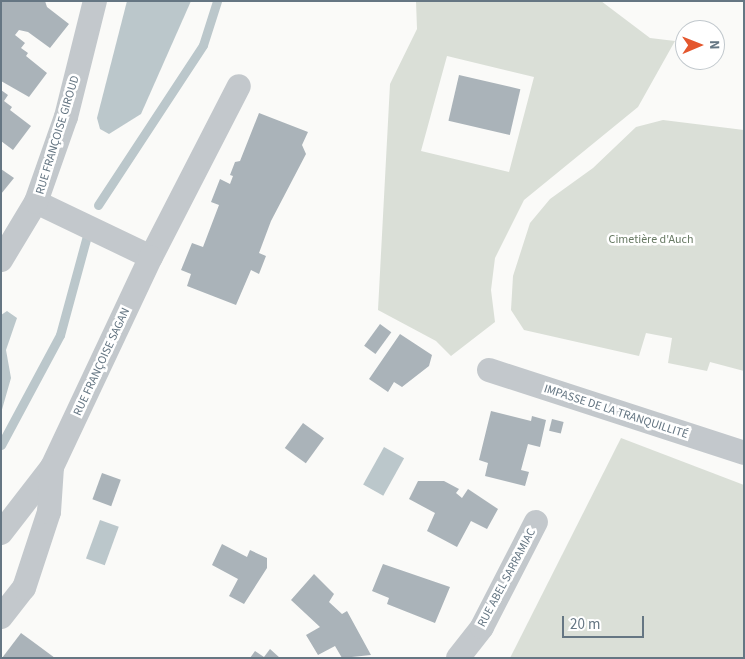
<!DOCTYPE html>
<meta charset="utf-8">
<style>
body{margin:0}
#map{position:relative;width:745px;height:659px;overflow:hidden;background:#fafaf8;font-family:"Source Sans 3",sans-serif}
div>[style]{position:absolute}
.green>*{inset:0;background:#dadfd7}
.water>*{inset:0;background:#bbc7cb;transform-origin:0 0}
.stream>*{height:9px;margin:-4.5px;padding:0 4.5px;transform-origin:4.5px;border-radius:4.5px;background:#bbc7cb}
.building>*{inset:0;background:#aab3b9;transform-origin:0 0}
.minor>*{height:24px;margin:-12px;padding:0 12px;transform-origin:12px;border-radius:12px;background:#c3c8cc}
span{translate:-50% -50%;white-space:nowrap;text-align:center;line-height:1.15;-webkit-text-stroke:5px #fff;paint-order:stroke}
.street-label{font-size:12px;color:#657683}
.park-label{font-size:12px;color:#687a64}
.frame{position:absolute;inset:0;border:2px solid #657683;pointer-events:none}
.north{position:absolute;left:675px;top:20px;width:50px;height:50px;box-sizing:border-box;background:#fff;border:1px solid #c1c8cd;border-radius:50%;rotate:89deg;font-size:14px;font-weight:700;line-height:20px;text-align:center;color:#657683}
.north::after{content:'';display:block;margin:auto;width:18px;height:22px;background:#e4572e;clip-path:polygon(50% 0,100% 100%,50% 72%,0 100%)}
.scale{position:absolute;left:562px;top:616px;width:82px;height:22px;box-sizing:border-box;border:2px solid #657683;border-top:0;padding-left:6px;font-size:15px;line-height:18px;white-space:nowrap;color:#657683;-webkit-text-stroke:4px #fff;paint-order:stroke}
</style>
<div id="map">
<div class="green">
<i style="clip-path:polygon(evenodd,416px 1px,601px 1px,650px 38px,675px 41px,638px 107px,524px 200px,495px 258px,491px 290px,495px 322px,451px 356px,436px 341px,378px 310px,390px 84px,417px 29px,416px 1px,447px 56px,534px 77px,509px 172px,421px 151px,447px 56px)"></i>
<i style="clip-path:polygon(663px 120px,744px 130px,744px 371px,710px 362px,707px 371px,668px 363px,672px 338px,646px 333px,639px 356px,524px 330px,511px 310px,513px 276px,530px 223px,550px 199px,593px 168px,636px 127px)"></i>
<i style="clip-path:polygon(621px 438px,744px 485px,744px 658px,510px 658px)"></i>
</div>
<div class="water">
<i style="clip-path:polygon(127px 1px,191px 1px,141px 114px,109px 134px,100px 129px,97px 118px)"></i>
<i style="clip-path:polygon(7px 311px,17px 318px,6px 350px,11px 378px,1px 413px,1px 315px)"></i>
<i style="left:384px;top:447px;width:23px;height:43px;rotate:29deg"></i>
<i style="left:100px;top:520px;width:20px;height:41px;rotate:20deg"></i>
</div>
<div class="stream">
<i style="left:98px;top:205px;width:191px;rotate:-56.7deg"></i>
<i style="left:203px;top:45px;width:46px;rotate:-72.3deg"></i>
<i style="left:1px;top:445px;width:125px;rotate:-61.8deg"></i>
<i style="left:60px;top:335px;width:107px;rotate:-74.8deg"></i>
</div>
<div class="building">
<i style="clip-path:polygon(1px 1px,45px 1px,47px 7px,69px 24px,50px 48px,28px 32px,19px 30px,15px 35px,25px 43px,21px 48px,28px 53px,26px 56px,47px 73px,29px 97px,1px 81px)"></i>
<i style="left:459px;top:75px;width:63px;height:47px;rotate:13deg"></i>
<i style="clip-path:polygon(1px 90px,8px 95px,4px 101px,12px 107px,10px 110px,31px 126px,13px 150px,1px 141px)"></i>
<i style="clip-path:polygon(259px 113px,308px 132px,302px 145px,306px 154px,271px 221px,259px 253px,266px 256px,259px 274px,251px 270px,236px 305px,187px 286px,191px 274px,181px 270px,192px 243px,203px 247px,219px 205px,211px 202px,220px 179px,230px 184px,233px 176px,230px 175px,235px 162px,240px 161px)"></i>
<i style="clip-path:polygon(1px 169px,14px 178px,1px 194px)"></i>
<i style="left:380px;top:324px;width:14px;height:27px;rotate:36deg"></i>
<i style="clip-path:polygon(400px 334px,432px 355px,429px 366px,402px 387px,394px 382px,388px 392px,369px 379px)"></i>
<i style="clip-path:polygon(491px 411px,531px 421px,532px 416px,546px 420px,540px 447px,528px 444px,521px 470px,529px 472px,525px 486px,485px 476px,488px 463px,479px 460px)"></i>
<i style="left:552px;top:419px;width:12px;height:12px;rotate:14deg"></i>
<i style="left:303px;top:423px;width:26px;height:31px;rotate:36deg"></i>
<i style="left:102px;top:473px;width:20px;height:28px;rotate:20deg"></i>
<i style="clip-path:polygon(418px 481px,444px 481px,459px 489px,456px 493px,462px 498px,468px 489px,498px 509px,487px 529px,471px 521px,457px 547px,427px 531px,435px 513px,409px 499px)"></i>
<i style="clip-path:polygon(222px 544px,247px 557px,250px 550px,267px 558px,267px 568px,244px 604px,229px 596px,238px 579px,212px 565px)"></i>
<i style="clip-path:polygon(383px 564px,450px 587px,435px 623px,387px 604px,389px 598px,372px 591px)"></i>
<i style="clip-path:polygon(314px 574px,334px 594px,329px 602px,342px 614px,347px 611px,371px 655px,342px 658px,335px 646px,318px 655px,306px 635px,320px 627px,291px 600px)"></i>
<i style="clip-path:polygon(21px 633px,32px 641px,55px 658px,2px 658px)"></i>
<i style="clip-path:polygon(270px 649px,280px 658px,250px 658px,255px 651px,264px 657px)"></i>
</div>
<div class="minor">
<i style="left:36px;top:202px;width:127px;rotate:25.6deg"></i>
<i style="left:151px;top:257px;width:192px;rotate:-62.8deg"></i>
<i style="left:1px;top:260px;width:68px;rotate:-58.9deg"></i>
<i style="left:36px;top:202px;width:90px;rotate:-70.6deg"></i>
<i style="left:66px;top:117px;width:120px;rotate:-76deg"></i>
<i style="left:489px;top:370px;width:268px;rotate:18deg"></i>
<i style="left:1px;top:533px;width:83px;rotate:-52.3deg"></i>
<i style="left:52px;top:467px;width:232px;rotate:-64.8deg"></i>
<i style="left:1px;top:617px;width:37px;rotate:-52deg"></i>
<i style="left:24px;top:588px;width:80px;rotate:-71.8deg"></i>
<i style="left:49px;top:512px;width:45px;rotate:-86.2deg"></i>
<i style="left:458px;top:658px;width:39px;rotate:-52deg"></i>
<i style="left:482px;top:627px;width:118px;rotate:-62.8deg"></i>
</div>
<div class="street-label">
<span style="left:58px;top:135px;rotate:-73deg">RUE FRANÇOISE GIROUD</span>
<span style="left:102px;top:362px;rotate:-65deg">RUE FRANÇOISE SAGAN</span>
<span style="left:616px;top:412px;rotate:18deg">IMPASSE DE LA TRANQUILLITÉ</span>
<span style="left:507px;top:578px;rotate:-62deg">RUE ABEL SARRAMIAC</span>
</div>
<div class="park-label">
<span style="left:651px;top:240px">Cimetière d'Auch</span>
</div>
<div class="frame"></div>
<div class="north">N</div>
<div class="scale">20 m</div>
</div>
